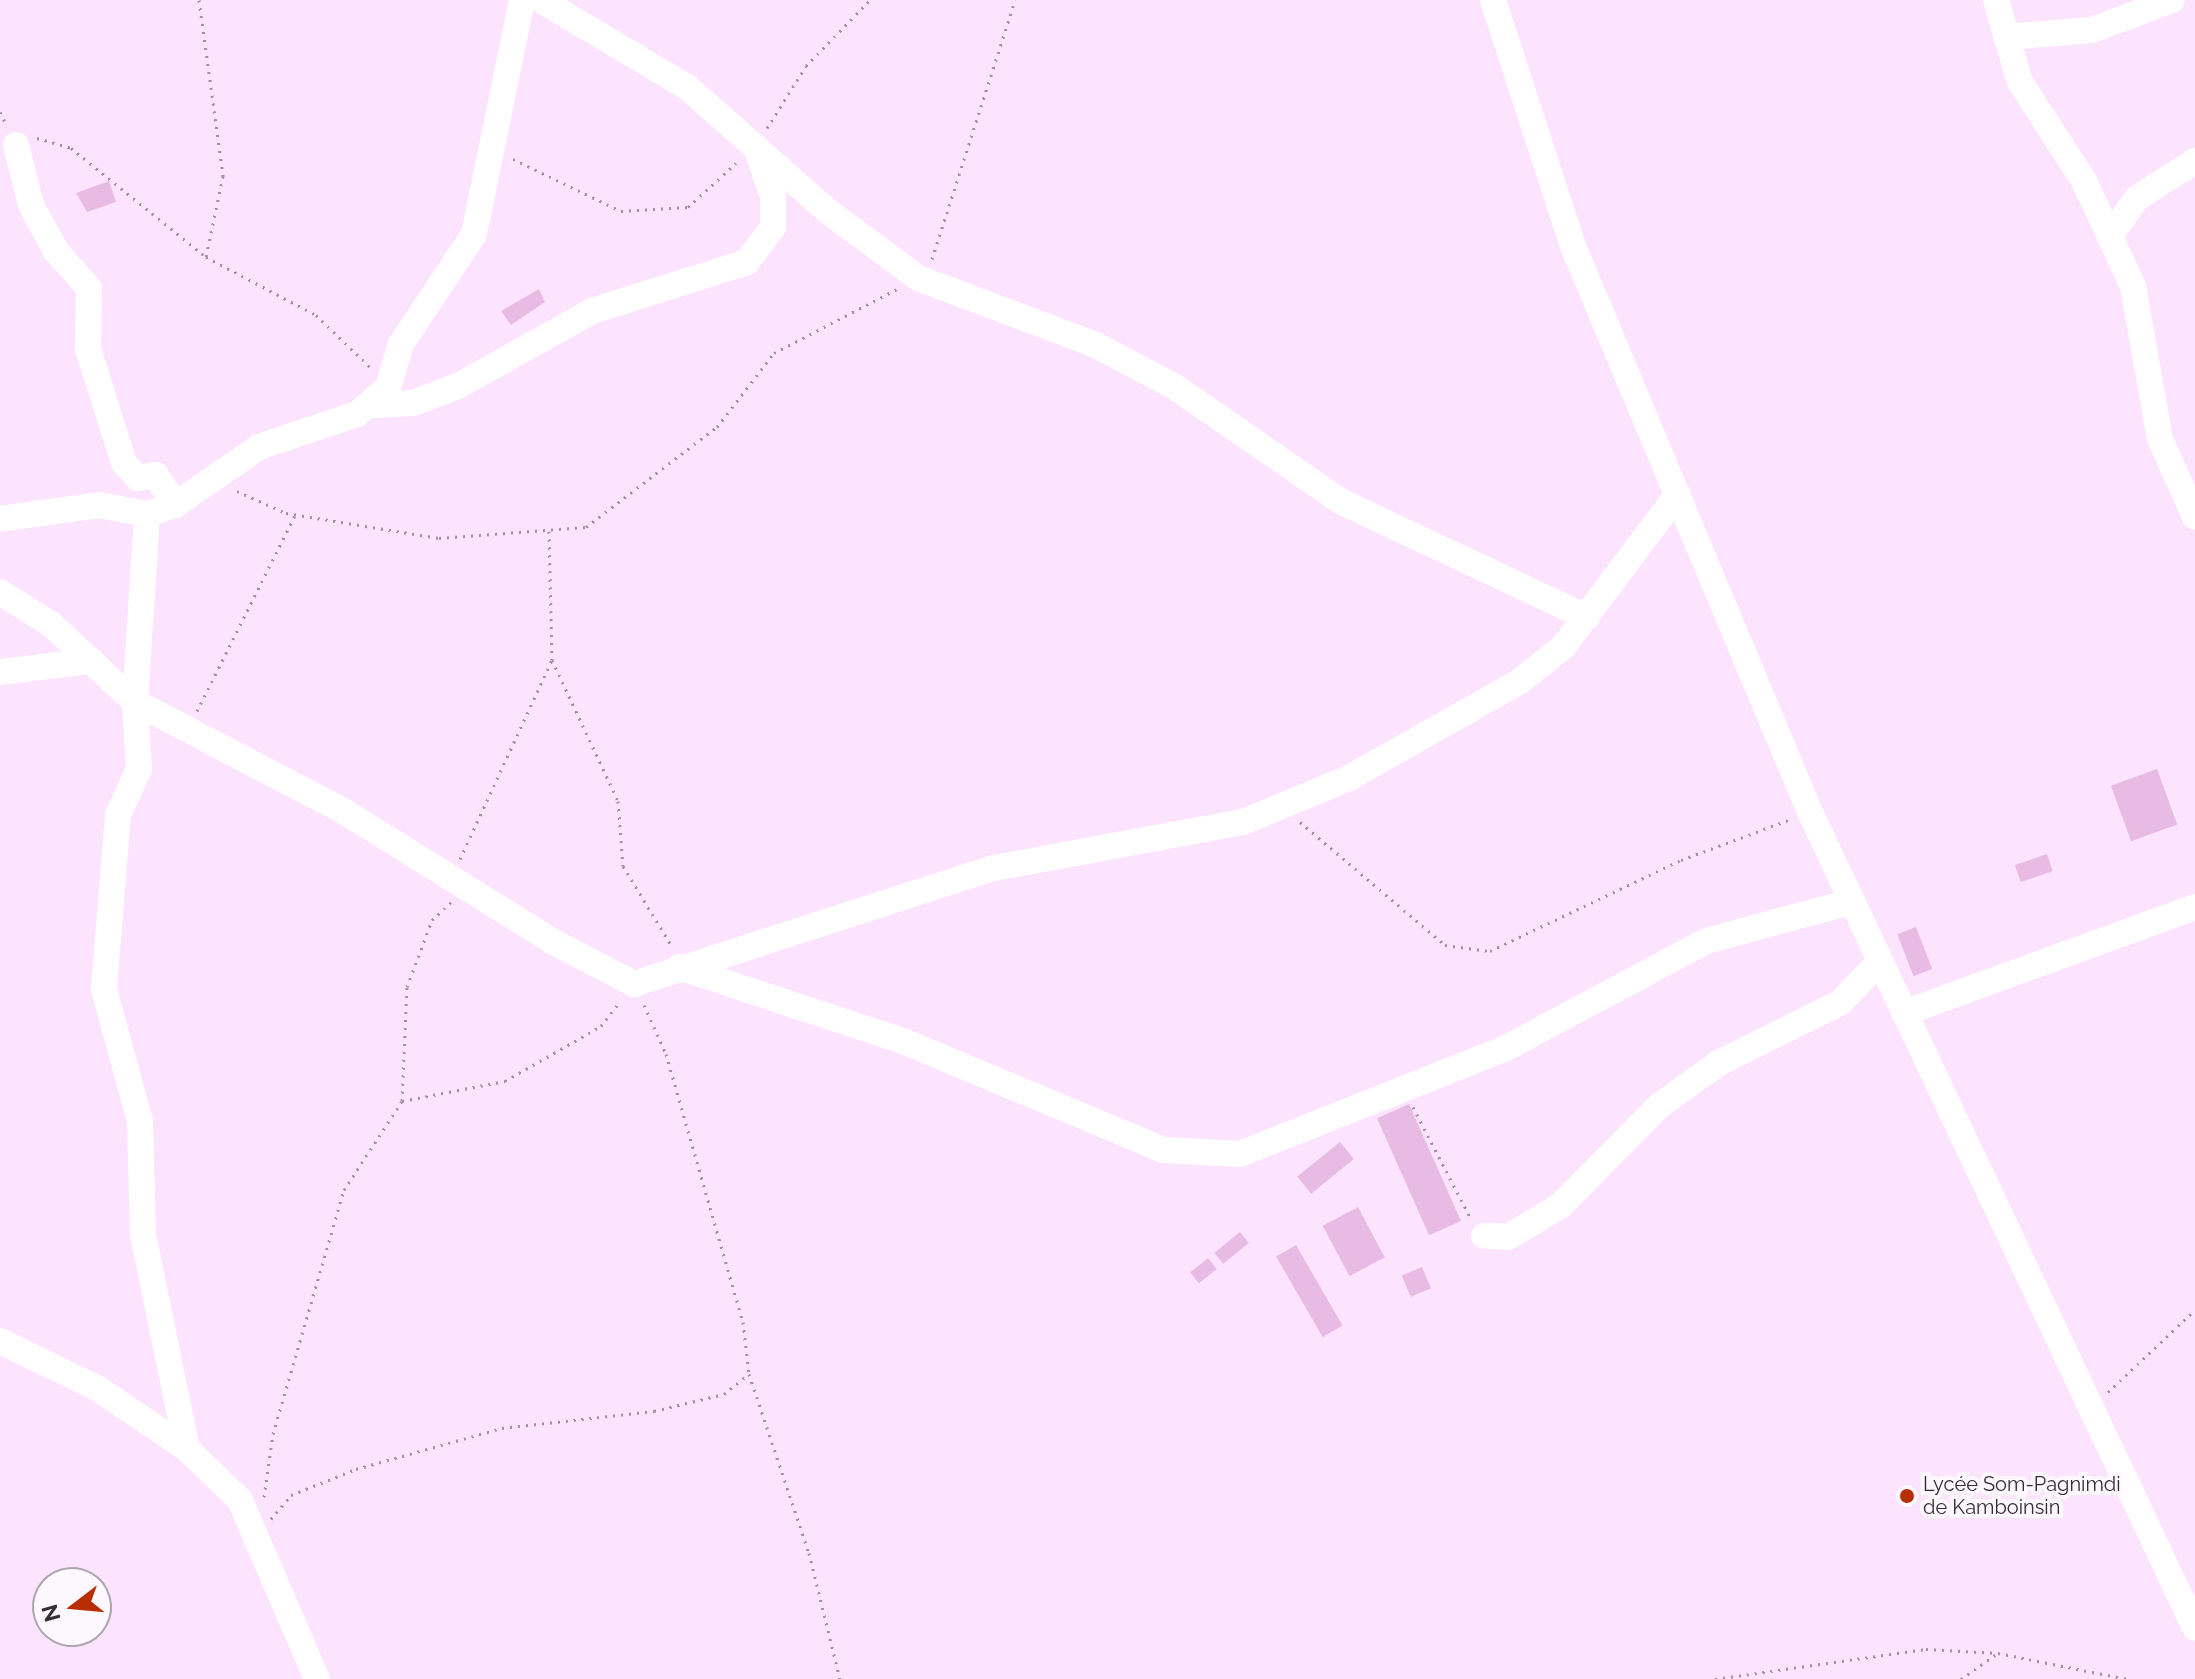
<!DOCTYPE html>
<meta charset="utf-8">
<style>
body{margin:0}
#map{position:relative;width:2195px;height:1679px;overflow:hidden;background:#fce3fe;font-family:Raleway,sans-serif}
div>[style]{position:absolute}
.building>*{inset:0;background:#e8bbe5;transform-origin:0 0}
.path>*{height:3px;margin-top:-1.5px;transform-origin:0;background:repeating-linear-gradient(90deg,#a290a3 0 2px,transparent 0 8px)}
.minor>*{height:26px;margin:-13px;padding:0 13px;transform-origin:13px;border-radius:13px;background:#fff}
.dots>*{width:22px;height:22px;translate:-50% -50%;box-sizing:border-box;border:4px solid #fdf8fd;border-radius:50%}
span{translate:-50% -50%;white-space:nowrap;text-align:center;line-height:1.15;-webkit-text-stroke:8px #fdf8fd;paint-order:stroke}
.poi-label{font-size:20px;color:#352c36}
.left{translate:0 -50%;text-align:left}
.north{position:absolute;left:32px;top:1567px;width:80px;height:80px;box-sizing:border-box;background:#fdf8fd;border:2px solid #ada6ad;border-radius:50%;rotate:254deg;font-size:22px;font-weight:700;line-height:32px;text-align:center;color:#352c36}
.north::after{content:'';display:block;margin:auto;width:28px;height:36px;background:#b82e03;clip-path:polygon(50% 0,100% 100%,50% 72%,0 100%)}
</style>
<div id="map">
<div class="building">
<i style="clip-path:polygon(109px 181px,116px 202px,87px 212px,76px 193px)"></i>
<i style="clip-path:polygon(539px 289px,545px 302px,511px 325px,501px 311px)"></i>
<i style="left:2157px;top:769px;width:59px;height:49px;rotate:70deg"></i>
<i style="left:2047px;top:854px;width:18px;height:34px;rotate:71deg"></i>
<i style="left:1916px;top:927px;width:45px;height:20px;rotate:69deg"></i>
<i style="left:1409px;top:1104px;width:128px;height:35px;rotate:66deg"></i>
<i style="left:1340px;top:1142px;width:22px;height:55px;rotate:51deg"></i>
<i style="left:1358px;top:1207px;width:57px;height:40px;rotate:62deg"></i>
<i style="left:1240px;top:1232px;width:14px;height:33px;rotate:51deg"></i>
<i style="left:1296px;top:1245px;width:93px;height:23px;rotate:60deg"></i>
<i style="left:1208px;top:1258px;width:14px;height:23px;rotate:51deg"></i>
<i style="left:1422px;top:1267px;width:23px;height:22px;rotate:67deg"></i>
</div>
<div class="path">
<i style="left:199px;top:0;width:178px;rotate:82.2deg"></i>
<i style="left:223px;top:176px;width:83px;rotate:101.9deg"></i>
<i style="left:0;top:112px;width:16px;rotate:63deg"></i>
<i style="left:767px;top:128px;width:73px;rotate:-57.8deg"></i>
<i style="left:806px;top:66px;width:92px;rotate:-45.9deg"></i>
<i style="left:37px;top:138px;width:35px;rotate:16deg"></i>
<i style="left:71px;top:148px;width:174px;rotate:38.9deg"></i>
<i style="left:206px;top:257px;width:124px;rotate:27.8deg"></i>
<i style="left:316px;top:315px;width:75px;rotate:43.9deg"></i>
<i style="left:513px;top:159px;width:120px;rotate:25.7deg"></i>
<i style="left:621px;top:211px;width:67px;rotate:-3.4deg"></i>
<i style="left:688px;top:207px;width:65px;rotate:-42.5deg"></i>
<i style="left:932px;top:259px;width:272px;rotate:-72.2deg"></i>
<i style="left:237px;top:491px;width:54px;rotate:24.2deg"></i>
<i style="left:286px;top:513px;width:155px;rotate:9.3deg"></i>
<i style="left:439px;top:538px;width:147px;rotate:-4.3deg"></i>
<i style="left:586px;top:527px;width:165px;rotate:-37.4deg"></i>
<i style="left:717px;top:427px;width:93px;rotate:-52.4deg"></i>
<i style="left:774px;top:353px;width:139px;rotate:-27.5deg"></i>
<i style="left:549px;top:531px;width:129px;rotate:88.7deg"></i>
<i style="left:552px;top:660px;width:156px;rotate:64.9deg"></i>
<i style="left:618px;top:801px;width:65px;rotate:85.6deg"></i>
<i style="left:623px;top:866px;width:92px;rotate:58.7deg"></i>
<i style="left:197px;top:711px;width:219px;rotate:-63.4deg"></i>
<i style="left:1300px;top:822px;width:190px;rotate:40.3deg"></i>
<i style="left:1445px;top:945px;width:45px;rotate:7.6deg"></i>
<i style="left:1490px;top:951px;width:212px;rotate:-25.5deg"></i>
<i style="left:1681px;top:860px;width:117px;rotate:-20.4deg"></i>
<i style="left:460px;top:859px;width:219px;rotate:-65.2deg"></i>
<i style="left:644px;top:1005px;width:54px;rotate:65.8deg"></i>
<i style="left:666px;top:1054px;width:279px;rotate:74deg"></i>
<i style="left:743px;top:1322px;width:52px;rotate:83.4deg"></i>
<i style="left:749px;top:1374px;width:189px;rotate:71.5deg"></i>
<i style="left:809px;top:1553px;width:130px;rotate:76.2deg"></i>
<i style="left:402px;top:1101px;width:114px;rotate:-87.5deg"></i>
<i style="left:407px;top:987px;width:72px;rotate:-69.5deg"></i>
<i style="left:432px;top:920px;width:26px;rotate:-43deg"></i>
<i style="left:1413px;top:1107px;width:124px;rotate:62.6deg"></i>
<i style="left:2108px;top:1392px;width:120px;rotate:-43.3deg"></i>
<i style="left:264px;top:1497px;width:64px;rotate:-81.9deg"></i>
<i style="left:273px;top:1434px;width:254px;rotate:-73.8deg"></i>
<i style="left:344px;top:1190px;width:106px;rotate:-56.9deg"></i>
<i style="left:402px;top:1101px;width:105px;rotate:-11deg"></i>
<i style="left:505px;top:1081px;width:111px;rotate:-29.8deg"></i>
<i style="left:601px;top:1026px;width:29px;rotate:-52deg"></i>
<i style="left:271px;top:1519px;width:31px;rotate:-50deg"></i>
<i style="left:291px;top:1495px;width:70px;rotate:-21.8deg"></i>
<i style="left:356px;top:1469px;width:152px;rotate:-15.7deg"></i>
<i style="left:502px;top:1428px;width:153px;rotate:-6.4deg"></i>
<i style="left:654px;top:1411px;width:72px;rotate:-13.7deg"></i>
<i style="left:724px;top:1394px;width:32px;rotate:-39deg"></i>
<i style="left:1715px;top:1679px;width:213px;rotate:-8.1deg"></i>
<i style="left:1926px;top:1649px;width:72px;rotate:3.2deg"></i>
<i style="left:1961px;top:1679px;width:45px;rotate:-35.1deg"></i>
<i style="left:1998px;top:1653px;width:132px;rotate:11.4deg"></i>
</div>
<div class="minor">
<i style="left:541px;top:0;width:170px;rotate:30.8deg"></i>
<i style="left:687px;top:87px;width:189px;rotate:41.4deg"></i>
<i style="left:829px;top:212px;width:111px;rotate:36.6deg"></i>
<i style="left:918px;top:278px;width:190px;rotate:20.6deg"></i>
<i style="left:1096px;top:345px;width:89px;rotate:28deg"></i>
<i style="left:1175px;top:387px;width:201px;rotate:34.6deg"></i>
<i style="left:1340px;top:501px;width:273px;rotate:25.2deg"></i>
<i style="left:1493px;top:0;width:259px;rotate:72deg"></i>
<i style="left:1573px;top:246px;width:614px;rotate:67.28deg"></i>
<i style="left:1810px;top:812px;width:902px;rotate:64.74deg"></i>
<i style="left:1996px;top:0;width:85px;rotate:73.7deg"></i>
<i style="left:2020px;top:82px;width:118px;rotate:57.1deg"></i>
<i style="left:2084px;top:181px;width:116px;rotate:65deg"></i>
<i style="left:2133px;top:286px;width:155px;rotate:80deg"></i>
<i style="left:2160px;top:439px;width:85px;rotate:65.8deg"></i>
<i style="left:2006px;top:37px;width:86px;rotate:-4.7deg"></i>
<i style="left:2092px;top:30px;width:85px;rotate:-20.6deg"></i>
<i style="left:16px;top:145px;width:62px;rotate:76deg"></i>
<i style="left:31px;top:205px;width:52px;rotate:61.5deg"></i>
<i style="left:56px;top:251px;width:50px;rotate:48.3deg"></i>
<i style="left:89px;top:288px;width:61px;rotate:90.9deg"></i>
<i style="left:88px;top:349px;width:120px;rotate:72.5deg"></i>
<i style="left:124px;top:463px;width:21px;rotate:47deg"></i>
<i style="left:138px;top:478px;width:18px;rotate:-9deg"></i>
<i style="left:156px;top:475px;width:36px;rotate:58deg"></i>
<i style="left:2112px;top:233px;width:43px;rotate:-54.5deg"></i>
<i style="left:2137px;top:198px;width:69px;rotate:-32.5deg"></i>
<i style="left:375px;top:405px;width:38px;rotate:-3deg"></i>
<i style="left:413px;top:403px;width:48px;rotate:-20.7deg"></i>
<i style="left:458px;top:386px;width:154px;rotate:-29.2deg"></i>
<i style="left:592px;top:311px;width:163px;rotate:-17.5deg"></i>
<i style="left:747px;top:262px;width:44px;rotate:-53.4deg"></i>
<i style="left:773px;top:227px;width:30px;rotate:-90deg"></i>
<i style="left:773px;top:197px;width:53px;rotate:-108.8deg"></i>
<i style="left:0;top:519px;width:100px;rotate:-8deg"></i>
<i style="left:99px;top:505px;width:49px;rotate:10.6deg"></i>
<i style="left:0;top:592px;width:62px;rotate:32.4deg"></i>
<i style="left:52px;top:625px;width:113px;rotate:42.9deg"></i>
<i style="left:135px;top:702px;width:237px;rotate:27.6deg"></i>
<i style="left:345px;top:812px;width:244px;rotate:31.9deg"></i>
<i style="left:552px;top:941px;width:93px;rotate:27.7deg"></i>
<i style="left:634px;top:984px;width:378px;rotate:-17.9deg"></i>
<i style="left:994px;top:868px;width:253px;rotate:-10.5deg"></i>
<i style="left:1243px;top:822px;width:115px;rotate:-22.5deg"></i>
<i style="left:1349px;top:778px;width:195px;rotate:-29.5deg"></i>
<i style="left:1519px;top:682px;width:56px;rotate:-38.5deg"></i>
<i style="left:1563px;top:647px;width:191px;rotate:-53.1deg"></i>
<i style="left:0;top:672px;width:92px;rotate:-6.9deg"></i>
<i style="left:679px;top:967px;width:236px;rotate:18.3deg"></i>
<i style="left:903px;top:1041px;width:283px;rotate:22.7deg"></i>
<i style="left:1164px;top:1150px;width:76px;rotate:3deg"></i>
<i style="left:1240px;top:1154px;width:286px;rotate:-21.7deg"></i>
<i style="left:1506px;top:1048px;width:227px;rotate:-28.1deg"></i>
<i style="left:1706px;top:941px;width:150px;rotate:-15.1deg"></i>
<i style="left:1904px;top:1013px;width:310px;rotate:-20deg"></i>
<i style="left:1484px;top:1236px;width:24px;rotate:2deg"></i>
<i style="left:1508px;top:1237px;width:61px;rotate:-30.8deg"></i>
<i style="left:1560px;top:1206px;width:141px;rotate:-45.3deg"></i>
<i style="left:1659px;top:1106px;width:74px;rotate:-35.6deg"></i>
<i style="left:1719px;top:1063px;width:135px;rotate:-26.4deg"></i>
<i style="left:1840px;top:1003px;width:57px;rotate:-46.4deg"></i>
<i style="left:0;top:1341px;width:108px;rotate:25.9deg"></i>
<i style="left:97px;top:1388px;width:109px;rotate:34.1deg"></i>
<i style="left:317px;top:1679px;width:195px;rotate:-113.3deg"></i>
<i style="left:240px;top:1500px;width:74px;rotate:-136.1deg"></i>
<i style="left:187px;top:1449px;width:219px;rotate:-101.6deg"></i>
<i style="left:143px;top:1234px;width:113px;rotate:-91.5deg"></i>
<i style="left:140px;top:1121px;width:137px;rotate:-105.3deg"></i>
<i style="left:104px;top:989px;width:175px;rotate:-85.4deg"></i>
<i style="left:118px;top:815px;width:51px;rotate:-65.5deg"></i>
<i style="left:139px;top:769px;width:67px;rotate:-93.4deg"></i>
<i style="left:135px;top:702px;width:188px;rotate:-86.3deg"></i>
<i style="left:147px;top:514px;width:29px;rotate:-18deg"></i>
<i style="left:175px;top:505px;width:102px;rotate:-34.6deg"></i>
<i style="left:259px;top:447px;width:103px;rotate:-18.6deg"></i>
<i style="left:357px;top:414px;width:40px;rotate:-40deg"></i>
<i style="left:388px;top:388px;width:46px;rotate:-73.5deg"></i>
<i style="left:401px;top:344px;width:132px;rotate:-56.4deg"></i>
<i style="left:474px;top:234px;width:239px;rotate:-78.4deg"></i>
</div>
<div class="dots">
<i style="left:1907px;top:1496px;background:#b82e03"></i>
</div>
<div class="poi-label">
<span class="left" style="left:1923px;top:1496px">Lycée Som-Pagnimdi<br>de Kamboinsin</span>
</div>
<div class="north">N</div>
</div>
